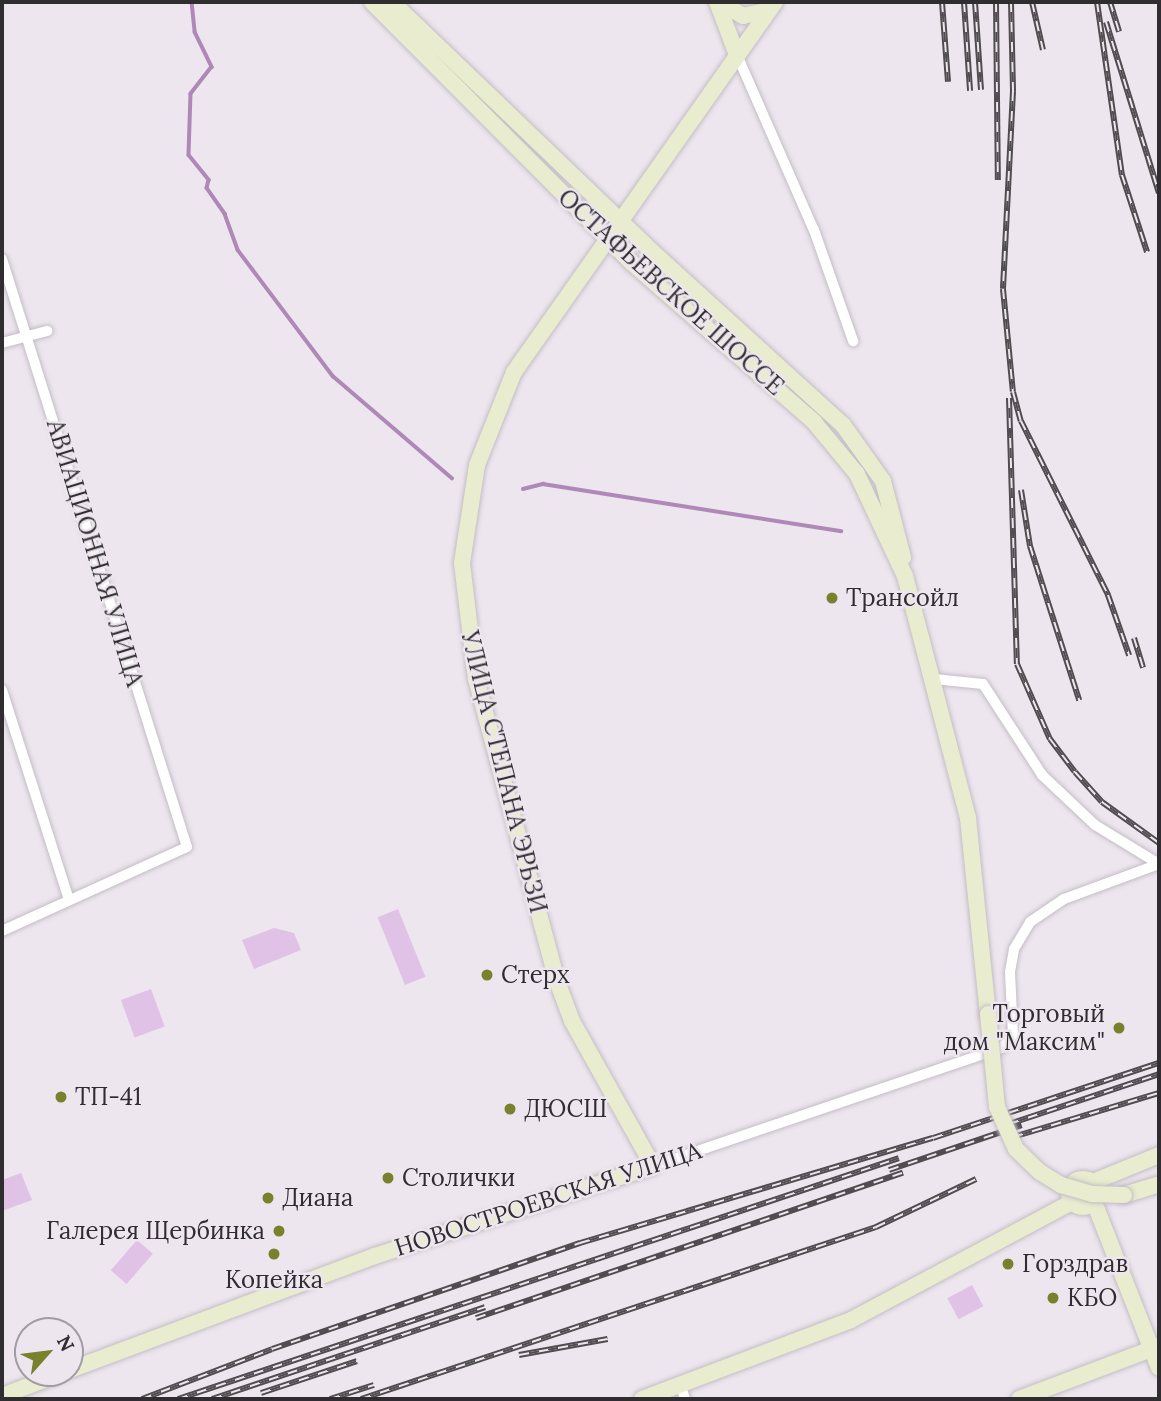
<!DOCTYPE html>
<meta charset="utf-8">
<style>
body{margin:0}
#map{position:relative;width:1161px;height:1401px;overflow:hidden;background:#ede6ef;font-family:Lora,serif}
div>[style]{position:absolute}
.green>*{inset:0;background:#e0c2e7;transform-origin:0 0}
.stream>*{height:3.5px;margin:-1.75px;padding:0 1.75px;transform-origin:1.75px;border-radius:1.75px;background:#af88b8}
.roads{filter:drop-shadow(0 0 2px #c4bdc5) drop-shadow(0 0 2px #c4bdc5)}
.street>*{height:10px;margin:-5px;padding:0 5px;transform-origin:5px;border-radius:5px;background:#fff}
.secondary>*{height:16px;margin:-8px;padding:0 8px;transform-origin:8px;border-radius:8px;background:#e9ecce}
.secondary>.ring{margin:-8px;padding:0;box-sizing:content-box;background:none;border:16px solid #e9ecce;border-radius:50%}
.rail>*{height:6px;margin-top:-3px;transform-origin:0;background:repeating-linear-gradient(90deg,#ede6ef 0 10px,#504c50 0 20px);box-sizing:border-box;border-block:2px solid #504c50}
.bridges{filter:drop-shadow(0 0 2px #c4bdc5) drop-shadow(0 0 2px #c4bdc5)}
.secondary-bridge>*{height:16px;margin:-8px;padding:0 8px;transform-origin:8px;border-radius:8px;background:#e9ecce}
.dots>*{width:19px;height:19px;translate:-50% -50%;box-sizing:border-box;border:4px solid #ede6ef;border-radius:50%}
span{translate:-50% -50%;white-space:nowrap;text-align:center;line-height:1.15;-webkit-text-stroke:5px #ede6ef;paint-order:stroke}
.street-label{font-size:24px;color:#302d30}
.poi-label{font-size:24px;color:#302d30}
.left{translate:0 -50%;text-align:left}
.right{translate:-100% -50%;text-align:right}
.frame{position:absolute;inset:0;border:4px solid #302d30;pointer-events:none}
.north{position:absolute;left:14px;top:1317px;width:70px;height:70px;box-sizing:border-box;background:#ede6ef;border:2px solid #a19ca3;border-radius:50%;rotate:62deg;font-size:19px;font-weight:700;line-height:28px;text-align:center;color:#302d30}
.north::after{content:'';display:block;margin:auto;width:24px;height:32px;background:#7a812c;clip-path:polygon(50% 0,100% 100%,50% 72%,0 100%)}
</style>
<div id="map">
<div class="green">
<i style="left:398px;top:909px;width:73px;height:22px;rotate:68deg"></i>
<i style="clip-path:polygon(274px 928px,294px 933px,301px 950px,254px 969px,242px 940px)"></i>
<i style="left:151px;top:989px;width:40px;height:32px;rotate:70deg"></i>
<i style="clip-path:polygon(21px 1173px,32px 1200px,2px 1211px,2px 1180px)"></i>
<i style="left:137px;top:1240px;width:21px;height:40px;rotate:41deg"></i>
<i style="left:972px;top:1285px;width:24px;height:28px;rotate:62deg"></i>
</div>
<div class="stream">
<i style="left:192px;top:2px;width:30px;rotate:84deg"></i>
<i style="left:195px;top:32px;width:39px;rotate:64deg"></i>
<i style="left:212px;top:67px;width:34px;rotate:128deg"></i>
<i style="left:191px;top:94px;width:61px;rotate:91.9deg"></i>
<i style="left:189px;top:155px;width:32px;rotate:51deg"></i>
<i style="left:209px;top:180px;width:8px;rotate:104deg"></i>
<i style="left:207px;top:188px;width:32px;rotate:55deg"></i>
<i style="left:225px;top:214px;width:38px;rotate:70deg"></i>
<i style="left:238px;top:250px;width:158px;rotate:53deg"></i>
<i style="left:333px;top:376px;width:157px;rotate:40.6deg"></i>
<i style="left:523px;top:489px;width:21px;rotate:-14deg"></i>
<i style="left:543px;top:484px;width:302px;rotate:9deg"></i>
</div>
<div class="roads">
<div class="street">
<i style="left:737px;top:55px;width:191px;rotate:66.3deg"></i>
<i style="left:814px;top:230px;width:118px;rotate:70.6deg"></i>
<i style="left:2px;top:259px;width:616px;rotate:72.54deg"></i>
<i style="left:187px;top:847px;width:203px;rotate:155.6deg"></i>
<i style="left:2px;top:343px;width:47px;rotate:-14.9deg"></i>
<i style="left:934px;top:679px;width:49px;rotate:5.8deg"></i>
<i style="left:983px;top:684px;width:108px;rotate:57deg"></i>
<i style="left:1042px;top:775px;width:73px;rotate:43.3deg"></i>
<i style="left:1095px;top:825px;width:75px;rotate:31.4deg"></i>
<i style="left:2px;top:690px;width:220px;rotate:72.3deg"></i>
<i style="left:653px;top:1166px;width:367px;rotate:-18.7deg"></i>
<i style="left:1001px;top:1048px;width:17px;rotate:-45deg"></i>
<i style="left:1013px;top:1036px;width:64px;rotate:-92.7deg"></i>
<i style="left:1010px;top:972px;width:23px;rotate:-80deg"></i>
<i style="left:1014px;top:949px;width:31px;rotate:-59deg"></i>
<i style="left:1030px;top:922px;width:41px;rotate:-34.1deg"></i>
<i style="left:1064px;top:899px;width:101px;rotate:-20.2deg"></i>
<i style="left:681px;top:1386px;width:14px;rotate:73deg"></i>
</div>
<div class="secondary">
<i style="left:372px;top:2px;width:368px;rotate:45.1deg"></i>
<i style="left:632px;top:263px;width:242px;rotate:41.1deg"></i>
<i style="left:814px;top:422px;width:67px;rotate:50.4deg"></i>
<i style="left:857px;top:474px;width:113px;rotate:64.8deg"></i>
<i style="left:905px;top:576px;width:250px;rotate:75.4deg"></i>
<i style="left:968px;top:818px;width:197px;rotate:84.2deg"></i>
<i style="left:392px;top:2px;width:351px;rotate:43.8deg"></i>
<i style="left:645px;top:245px;width:268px;rotate:42.3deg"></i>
<i style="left:843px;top:425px;width:69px;rotate:54.5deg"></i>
<i style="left:883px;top:481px;width:79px;rotate:75.3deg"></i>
<i style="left:717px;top:2px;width:57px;rotate:69.3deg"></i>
<i style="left:719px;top:2px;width:28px;rotate:30deg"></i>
<i style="left:743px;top:16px;width:27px;rotate:-13deg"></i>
<i class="ring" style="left:1069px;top:1179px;width:12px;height:12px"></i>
<i style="left:1093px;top:1182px;width:71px;rotate:-22.2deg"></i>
<i style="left:1124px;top:1195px;width:37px;rotate:-17deg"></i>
<i style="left:1094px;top:1202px;width:178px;rotate:68.6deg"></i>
<i style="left:70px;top:1370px;width:326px;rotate:-20.5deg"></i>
<i style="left:375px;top:1256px;width:292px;rotate:-17.9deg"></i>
<i style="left:653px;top:1166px;width:166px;rotate:-119.2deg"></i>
<i style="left:572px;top:1021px;width:43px;rotate:-110.6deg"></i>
<i style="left:557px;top:981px;width:313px;rotate:-105deg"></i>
<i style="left:476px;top:679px;width:117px;rotate:-96.9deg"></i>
<i style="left:462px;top:563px;width:99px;rotate:-81.3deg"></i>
<i style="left:477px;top:465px;width:100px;rotate:-68.3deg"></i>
<i style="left:514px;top:372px;width:453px;rotate:-54.8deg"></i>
<i style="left:2px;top:1396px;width:64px;rotate:-21deg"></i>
<i style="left:642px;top:1399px;width:223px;rotate:-20.7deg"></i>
<i style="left:851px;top:1320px;width:251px;rotate:-28.1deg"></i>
<i style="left:1019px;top:1399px;width:150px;rotate:-20.7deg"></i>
</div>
</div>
<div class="rail">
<i style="left:942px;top:2px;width:80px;rotate:85.7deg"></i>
<i style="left:964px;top:2px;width:89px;rotate:86.1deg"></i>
<i style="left:975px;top:2px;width:88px;rotate:86.1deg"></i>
<i style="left:996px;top:2px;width:178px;rotate:89.4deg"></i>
<i style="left:1011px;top:2px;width:89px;rotate:88.7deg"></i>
<i style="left:1013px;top:91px;width:198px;rotate:92.9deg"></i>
<i style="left:1003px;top:289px;width:103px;rotate:84.5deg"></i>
<i style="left:1013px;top:392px;width:30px;rotate:75deg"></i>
<i style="left:1021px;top:421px;width:195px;rotate:63.4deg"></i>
<i style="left:1108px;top:595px;width:64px;rotate:70.7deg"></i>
<i style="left:1032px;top:2px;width:49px;rotate:77.1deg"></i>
<i style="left:1097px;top:2px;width:175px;rotate:81.8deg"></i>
<i style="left:1122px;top:175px;width:81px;rotate:72deg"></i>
<i style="left:1110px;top:2px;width:31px;rotate:73deg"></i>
<i style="left:1106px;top:22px;width:179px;rotate:72.8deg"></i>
<i style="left:1009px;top:398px;width:266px;rotate:88.3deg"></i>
<i style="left:1017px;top:664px;width:82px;rotate:66.3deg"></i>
<i style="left:1050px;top:739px;width:41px;rotate:52.9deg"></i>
<i style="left:1075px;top:772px;width:40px;rotate:48deg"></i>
<i style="left:1102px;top:802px;width:70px;rotate:35.7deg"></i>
<i style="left:1021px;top:490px;width:57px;rotate:80.9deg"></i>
<i style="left:1030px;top:546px;width:162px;rotate:72.3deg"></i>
<i style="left:1134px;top:638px;width:31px;rotate:73deg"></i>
<i style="left:1009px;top:1124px;width:158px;rotate:-18.4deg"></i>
<i style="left:1013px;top:1137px;width:152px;rotate:-16.8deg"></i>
<i style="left:889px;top:1170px;width:140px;rotate:-18.7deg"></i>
<i style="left:476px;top:1318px;width:451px;rotate:-18.8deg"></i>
<i style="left:519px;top:1355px;width:90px;rotate:-10.2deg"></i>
<i style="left:261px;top:1393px;width:101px;rotate:-18.4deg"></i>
<i style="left:142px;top:1399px;width:139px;rotate:-21deg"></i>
<i style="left:272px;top:1349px;width:326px;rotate:-19deg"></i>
<i style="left:580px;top:1243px;width:368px;rotate:-16.6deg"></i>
<i style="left:933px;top:1138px;width:238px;rotate:-18.4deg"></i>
<i style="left:178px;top:1399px;width:760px;rotate:-18.48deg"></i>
<i style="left:212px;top:1399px;width:288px;rotate:-18.6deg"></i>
<i style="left:330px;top:1399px;width:46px;rotate:-17.7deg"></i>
<i style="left:361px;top:1399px;width:543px;rotate:-18.47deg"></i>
<i style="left:876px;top:1227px;width:111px;rotate:-25.6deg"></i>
</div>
<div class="bridges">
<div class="secondary-bridge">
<i style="left:988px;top:1014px;width:93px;rotate:84.5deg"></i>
<i style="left:997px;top:1107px;width:46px;rotate:65.7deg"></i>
<i style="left:1016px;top:1149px;width:33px;rotate:44deg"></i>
<i style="left:1040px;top:1172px;width:25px;rotate:32deg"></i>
<i style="left:1061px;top:1185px;width:32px;rotate:16deg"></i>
<i style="left:1092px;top:1194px;width:32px;rotate:2deg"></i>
</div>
</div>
<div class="dots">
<i style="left:832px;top:598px;background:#7a812c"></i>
<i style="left:487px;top:975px;background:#7a812c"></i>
<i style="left:1119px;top:1028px;background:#7a812c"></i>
<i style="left:61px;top:1097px;background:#7a812c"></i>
<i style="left:510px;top:1109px;background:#7a812c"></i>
<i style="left:388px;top:1178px;background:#7a812c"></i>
<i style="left:268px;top:1198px;background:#7a812c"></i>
<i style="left:279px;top:1231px;background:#7a812c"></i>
<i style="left:274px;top:1254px;background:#7a812c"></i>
<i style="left:1008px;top:1264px;background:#7a812c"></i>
<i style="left:1053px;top:1298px;background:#7a812c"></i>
</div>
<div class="street-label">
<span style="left:671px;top:292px;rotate:42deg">ОСТАФЬЕВСКОЕ ШОССЕ</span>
<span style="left:95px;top:553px;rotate:73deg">АВИАЦИОННАЯ УЛИЦА</span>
<span style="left:504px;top:772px;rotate:76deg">УЛИЦА СТЕПАНА ЭРЬЗИ</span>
<span style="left:548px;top:1199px;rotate:-18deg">НОВОСТРОЕВСКАЯ УЛИЦА</span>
</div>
<div class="poi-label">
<span class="left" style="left:846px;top:598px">Трансойл</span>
<span class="left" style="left:501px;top:975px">Стерх</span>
<span class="right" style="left:1105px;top:1028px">Торговый<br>дом "Максим"</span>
<span class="left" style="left:75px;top:1097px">ТП-41</span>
<span class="left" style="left:524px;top:1109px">ДЮСШ</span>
<span class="left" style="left:402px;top:1178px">Столички</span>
<span class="left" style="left:282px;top:1198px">Диана</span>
<span class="right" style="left:265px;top:1231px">Галерея Щербинка</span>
<span class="left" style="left:1022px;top:1264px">Горздрав</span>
<span style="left:274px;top:1280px">Копейка</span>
<span class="left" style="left:1067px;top:1298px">КБО</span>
</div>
<div class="frame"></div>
<div class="north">N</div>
</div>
